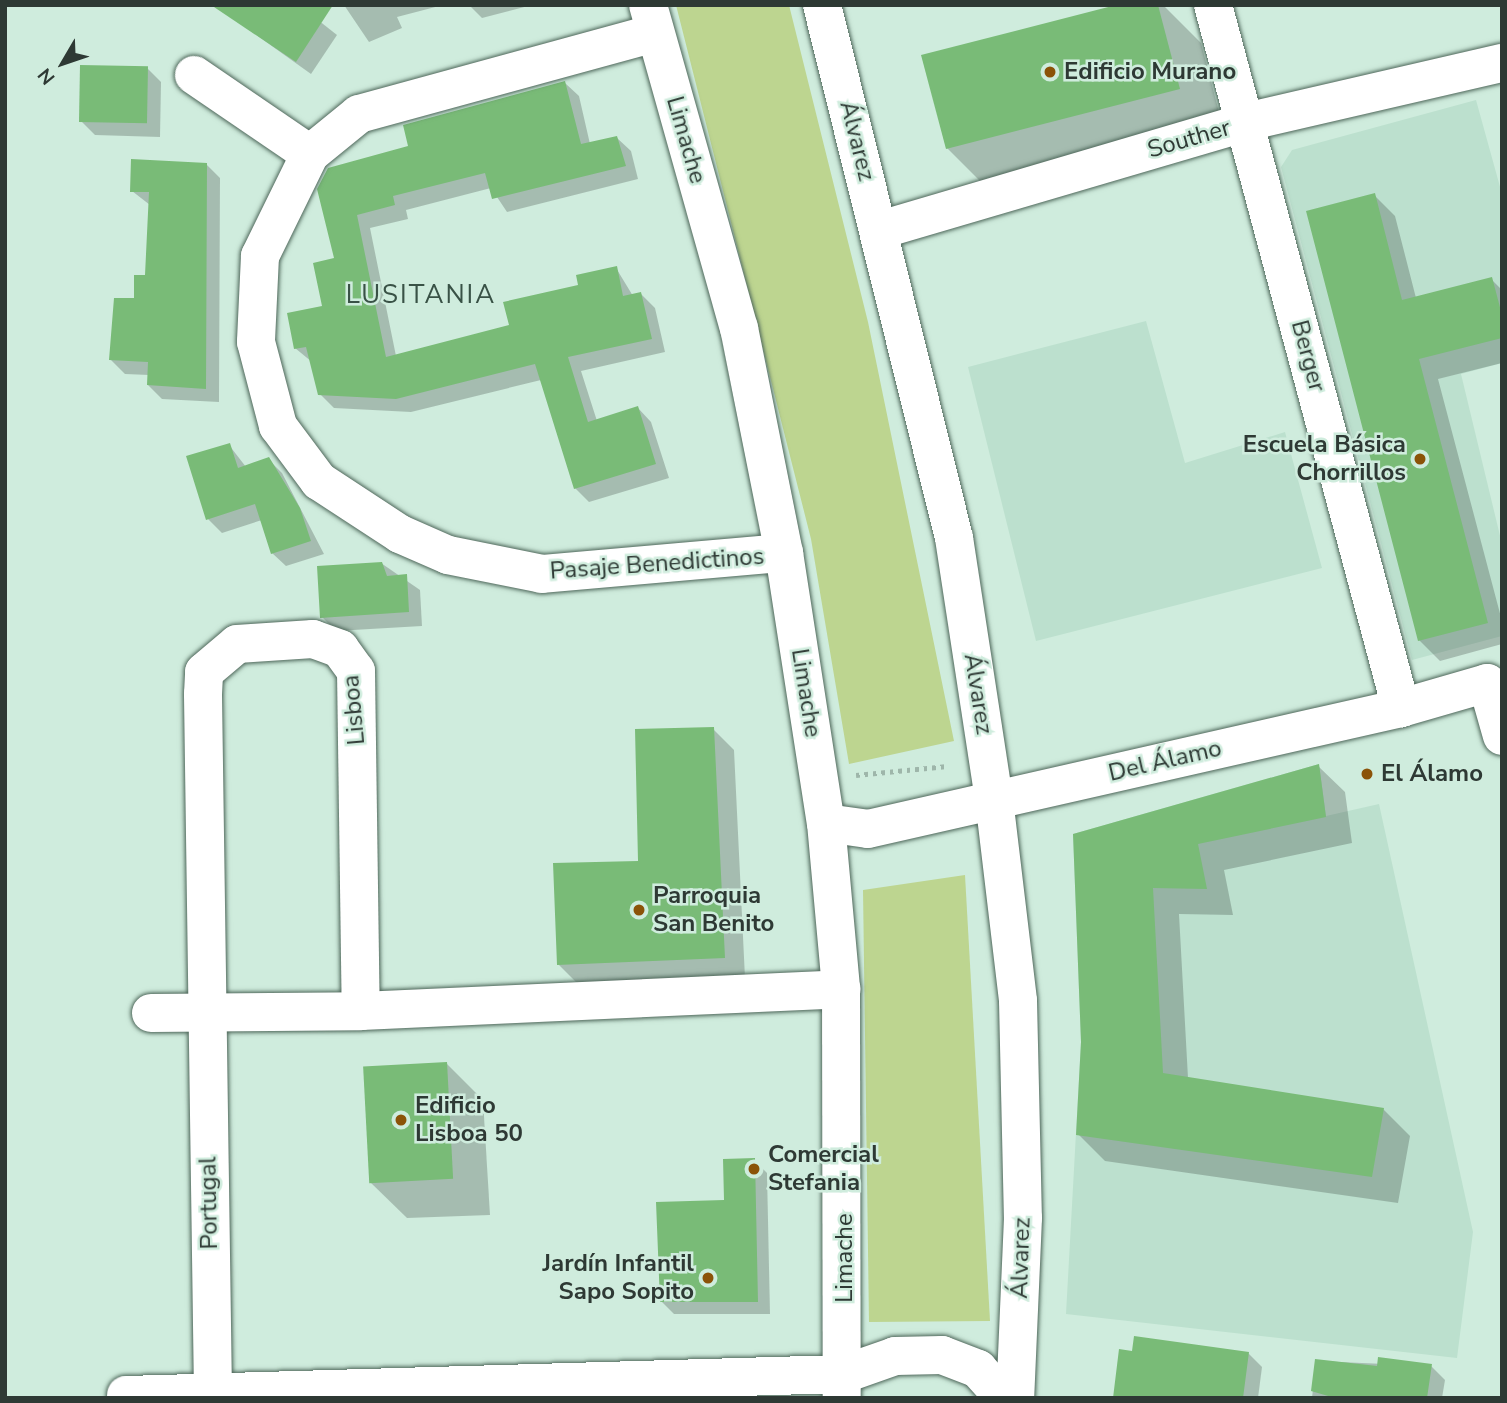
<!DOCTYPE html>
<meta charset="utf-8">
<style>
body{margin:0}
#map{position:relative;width:1507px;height:1403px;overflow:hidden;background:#cfecdd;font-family:"Nunito Sans",sans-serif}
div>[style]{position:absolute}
.built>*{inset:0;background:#bce0ce}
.green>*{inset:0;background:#bdd590}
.shadow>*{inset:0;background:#0003}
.building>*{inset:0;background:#79bb77;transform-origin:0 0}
.path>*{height:4.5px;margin-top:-2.25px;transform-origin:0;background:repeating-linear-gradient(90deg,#9eb6aa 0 3.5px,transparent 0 8.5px)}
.roads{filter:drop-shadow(0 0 2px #4e675a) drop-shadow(0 0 2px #4e675a)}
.minor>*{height:38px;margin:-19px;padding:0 19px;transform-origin:19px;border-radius:19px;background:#fff}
.tertiary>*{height:38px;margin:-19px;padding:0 19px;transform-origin:19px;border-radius:19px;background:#fff}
.primary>*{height:38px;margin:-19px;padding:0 19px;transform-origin:19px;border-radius:19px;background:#fff}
.dots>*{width:19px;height:19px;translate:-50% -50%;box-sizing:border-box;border:4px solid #cfecdd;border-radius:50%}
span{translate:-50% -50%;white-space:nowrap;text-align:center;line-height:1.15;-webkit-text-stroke:5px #cfecdd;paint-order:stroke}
.poi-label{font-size:24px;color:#2e3934;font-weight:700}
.left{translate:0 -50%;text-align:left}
.right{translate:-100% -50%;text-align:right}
.street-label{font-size:24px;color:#2e3934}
.neighbourhood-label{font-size:26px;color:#395246;letter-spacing:2px}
.frame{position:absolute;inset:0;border:7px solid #2e3934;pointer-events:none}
.north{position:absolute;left:28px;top:28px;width:70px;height:70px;-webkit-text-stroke:5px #cfecdd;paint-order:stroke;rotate:231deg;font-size:19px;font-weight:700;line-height:28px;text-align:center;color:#2e3934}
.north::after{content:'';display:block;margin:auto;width:24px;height:32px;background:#2e3934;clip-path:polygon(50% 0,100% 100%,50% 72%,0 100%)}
</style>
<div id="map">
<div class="built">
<i style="clip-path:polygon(1476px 100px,1502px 194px,1502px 363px,1461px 374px,1502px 544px,1502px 636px,1412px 660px,1281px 167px,1292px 150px)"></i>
<i style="clip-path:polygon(1146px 321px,1185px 463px,1285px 432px,1322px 568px,1036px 641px,968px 367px)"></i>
<i style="clip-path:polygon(1319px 764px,1326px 816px,1379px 804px,1473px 1232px,1457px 1358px,1066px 1314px,1081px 1042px,1073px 834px)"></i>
</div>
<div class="green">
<i style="clip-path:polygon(676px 5px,789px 5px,868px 322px,954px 741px,849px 764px,811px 539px)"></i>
<i style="clip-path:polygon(965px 875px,990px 1321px,869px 1322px,863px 890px)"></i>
</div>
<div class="shadow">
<i style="clip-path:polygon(299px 5px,337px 35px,311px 74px,234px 19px)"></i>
<i style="clip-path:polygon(344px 5px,443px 5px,397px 17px,402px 28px,369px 42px)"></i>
<i style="clip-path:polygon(469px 5px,532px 5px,482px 18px)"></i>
<i style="clip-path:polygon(1123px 5px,1163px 5px,1201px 43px,1225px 135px,993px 194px,947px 148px)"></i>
<i style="clip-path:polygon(147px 68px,161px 82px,160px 137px,95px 135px,81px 121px)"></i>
<i style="clip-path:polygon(565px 83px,579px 96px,590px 144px,617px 138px,631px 151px,638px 179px,507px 212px,491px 188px,406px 210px,408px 219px,370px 228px,396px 356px,511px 327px,616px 268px,633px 296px,641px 294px,655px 308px,665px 352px,581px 371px,597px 421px,638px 408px,651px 422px,669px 478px,589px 502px,575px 488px,541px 380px,411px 412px,334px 408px,320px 394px,312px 362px,295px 348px,324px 308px,337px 260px,319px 189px)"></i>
<i style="clip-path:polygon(206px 164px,220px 178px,219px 402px,162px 399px,148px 385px,149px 375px,125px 374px,111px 360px,147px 276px,150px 205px,132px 191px)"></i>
<i style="clip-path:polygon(1374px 195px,1395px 216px,1416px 298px,1491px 279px,1502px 290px,1502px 363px,1438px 379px,1502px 621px,1502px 644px,1440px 661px,1419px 640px)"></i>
<i style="clip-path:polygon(229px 445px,246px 467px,268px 459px,282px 473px,324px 554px,286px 566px,272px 553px,262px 520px,222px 533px,208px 519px)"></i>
<i style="clip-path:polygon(381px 563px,420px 590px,422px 626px,336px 631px,322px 617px)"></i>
<i style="clip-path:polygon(713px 729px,734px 750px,745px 978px,579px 985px,558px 964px,640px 862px)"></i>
<i style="clip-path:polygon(1318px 766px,1345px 792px,1352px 843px,1224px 870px,1233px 915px,1179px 914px,1188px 1078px,1383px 1109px,1410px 1136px,1398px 1203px,1105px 1161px,1078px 1134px,1083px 1042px,1074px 835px)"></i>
<i style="clip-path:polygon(447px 1064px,483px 1100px,490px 1215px,407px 1218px,370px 1182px)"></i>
<i style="clip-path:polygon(754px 1160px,767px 1173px,770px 1314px,674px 1314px,661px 1301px)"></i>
<i style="clip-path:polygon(1248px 1353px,1262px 1367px,1258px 1398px,1114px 1398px)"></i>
<i style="clip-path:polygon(1316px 1361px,1431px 1366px,1445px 1380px,1442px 1398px,1312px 1398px)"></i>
</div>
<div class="building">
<i style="clip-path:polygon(211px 5px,333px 5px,296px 62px)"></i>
<i style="clip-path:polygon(1116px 5px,1158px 5px,1180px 89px,946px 149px,921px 55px)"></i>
<i style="left:80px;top:65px;width:68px;height:57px;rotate:1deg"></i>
<i style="clip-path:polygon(565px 81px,581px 144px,617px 136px,626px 166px,492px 199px,485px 173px,393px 196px,395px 205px,357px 215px,386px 357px,509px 325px,503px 302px,578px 285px,576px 275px,617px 266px,623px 296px,641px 292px,652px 339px,568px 357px,588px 422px,638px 406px,656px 464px,574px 489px,535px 364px,396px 399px,318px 395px,306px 347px,294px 349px,287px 313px,322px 306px,313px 263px,334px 258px,317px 189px,328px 168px,408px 146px,403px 125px)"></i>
<i style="clip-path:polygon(131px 159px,207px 163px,206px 389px,147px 385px,148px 362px,109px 360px,114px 298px,134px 298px,134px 275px,145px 275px,149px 192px,130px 192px)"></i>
<i style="clip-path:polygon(1375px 193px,1402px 300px,1492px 277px,1502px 315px,1502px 338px,1419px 359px,1488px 623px,1418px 641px,1306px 211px)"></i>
<i style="clip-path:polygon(230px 443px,238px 468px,269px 457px,300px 508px,311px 541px,271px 554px,255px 504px,206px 520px,186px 456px)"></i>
<i style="clip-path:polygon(382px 562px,387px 576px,407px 574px,409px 612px,320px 618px,317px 566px)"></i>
<i style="clip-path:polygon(714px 727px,725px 958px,557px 965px,553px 863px,638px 861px,635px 729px)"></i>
<i style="clip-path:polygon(1319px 764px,1326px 817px,1198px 844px,1207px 889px,1153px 888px,1163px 1073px,1384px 1108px,1372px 1177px,1076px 1135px,1081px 1042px,1073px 834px)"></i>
<i style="left:447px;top:1062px;width:117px;height:84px;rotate:87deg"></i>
<i style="clip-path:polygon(755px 1158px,758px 1302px,660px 1302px,656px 1202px,724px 1200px,723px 1159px)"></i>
<i style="clip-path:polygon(1134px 1336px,1249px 1352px,1243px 1398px,1113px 1398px,1119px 1349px,1132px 1351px)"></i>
<i style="clip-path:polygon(1378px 1357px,1432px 1364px,1427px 1398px,1335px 1398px,1311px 1391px,1315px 1359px,1377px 1366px)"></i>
</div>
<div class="path">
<i style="left:856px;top:775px;width:92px;rotate:-5.6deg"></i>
</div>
<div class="roads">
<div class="minor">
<i style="left:1213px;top:5px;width:728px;rotate:75.03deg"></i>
<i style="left:655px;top:33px;width:307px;rotate:164.7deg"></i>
<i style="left:359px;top:114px;width:63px;rotate:140.8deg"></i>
<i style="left:310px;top:154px;width:114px;rotate:116.1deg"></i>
<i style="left:260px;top:256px;width:86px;rotate:92.7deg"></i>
<i style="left:256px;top:342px;width:87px;rotate:75.3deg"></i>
<i style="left:278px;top:426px;width:69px;rotate:53.3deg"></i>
<i style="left:319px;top:481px;width:97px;rotate:33.2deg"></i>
<i style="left:400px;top:534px;width:52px;rotate:23.6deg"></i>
<i style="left:448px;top:555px;width:96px;rotate:11.4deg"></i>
<i style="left:542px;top:574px;width:243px;rotate:-5deg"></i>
<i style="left:194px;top:75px;width:140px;rotate:34.3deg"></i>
<i style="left:880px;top:230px;width:382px;rotate:-16.4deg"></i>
<i style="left:1246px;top:122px;width:263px;rotate:-13deg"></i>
<i style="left:151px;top:1013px;width:210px;rotate:-0.5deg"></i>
<i style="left:361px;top:1011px;width:481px;rotate:-2.6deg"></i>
<i style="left:213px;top:1394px;width:700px;rotate:-90.82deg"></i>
<i style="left:203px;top:694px;width:22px;rotate:-87deg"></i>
<i style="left:204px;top:672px;width:43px;rotate:-40.3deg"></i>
<i style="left:237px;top:644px;width:76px;rotate:-3.8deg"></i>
<i style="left:313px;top:639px;width:29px;rotate:20deg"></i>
<i style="left:340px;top:649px;width:27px;rotate:54deg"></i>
<i style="left:356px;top:671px;width:340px;rotate:89.2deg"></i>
<i style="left:126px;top:1395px;width:718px;rotate:-1.68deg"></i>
</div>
<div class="tertiary">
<i style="left:826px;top:823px;width:42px;rotate:8.1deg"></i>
<i style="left:868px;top:829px;width:547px;rotate:-12.79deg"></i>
<i style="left:1401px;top:708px;width:90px;rotate:-16.2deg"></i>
<i style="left:1487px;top:683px;width:55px;rotate:74.2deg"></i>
</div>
<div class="primary">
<i style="left:648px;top:5px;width:336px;rotate:74.3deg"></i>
<i style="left:739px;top:328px;width:229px;rotate:78.7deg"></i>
<i style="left:784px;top:553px;width:273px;rotate:81.2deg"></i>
<i style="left:826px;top:823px;width:167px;rotate:84.8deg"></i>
<i style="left:841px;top:989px;width:409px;rotate:89.9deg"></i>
<i style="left:822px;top:5px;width:549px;rotate:76.09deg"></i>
<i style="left:954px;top:538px;width:264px;rotate:81.3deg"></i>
<i style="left:994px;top:799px;width:203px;rotate:83.2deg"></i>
<i style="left:1018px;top:1001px;width:217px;rotate:88.7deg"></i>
<i style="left:1023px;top:1218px;width:180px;rotate:92.5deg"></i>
<i style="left:844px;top:1374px;width:54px;rotate:-19.4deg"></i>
<i style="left:895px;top:1356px;width:47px;rotate:-1.2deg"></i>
<i style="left:942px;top:1355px;width:39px;rotate:21deg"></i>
<i style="left:978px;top:1369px;width:39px;rotate:48deg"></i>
</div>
</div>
<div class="dots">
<i style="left:1050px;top:72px;background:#8b5308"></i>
<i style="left:1420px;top:459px;background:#8b5308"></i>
<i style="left:1367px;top:774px;background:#8b5308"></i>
<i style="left:639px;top:910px;background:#8b5308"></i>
<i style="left:401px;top:1120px;background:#8b5308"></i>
<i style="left:754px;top:1169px;background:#8b5308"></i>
<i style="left:708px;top:1278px;background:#8b5308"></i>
</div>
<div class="poi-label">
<span class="left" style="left:1064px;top:72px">Edificio Murano</span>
<span class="right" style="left:1406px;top:459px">Escuela Básica<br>Chorrillos</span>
<span class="left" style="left:1381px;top:774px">El Álamo</span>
<span class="left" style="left:653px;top:910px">Parroquia<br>San Benito</span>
<span class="left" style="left:415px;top:1120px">Edificio<br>Lisboa 50</span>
<span class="left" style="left:768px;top:1169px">Comercial<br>Stefania</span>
<span class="right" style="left:694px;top:1278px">Jardín Infantil<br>Sapo Sopito</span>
</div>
<div class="street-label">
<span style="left:1189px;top:139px;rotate:-16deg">Souther</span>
<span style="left:686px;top:140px;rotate:74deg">Limache</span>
<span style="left:857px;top:141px;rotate:76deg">Álvarez</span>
<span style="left:1308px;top:356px;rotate:75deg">Berger</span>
<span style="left:657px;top:564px;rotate:-4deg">Pasaje Benedictinos</span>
<span style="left:806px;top:693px;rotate:81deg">Limache</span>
<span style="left:978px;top:694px;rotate:81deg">Álvarez</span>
<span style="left:354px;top:710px;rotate:-95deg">Lisboa</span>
<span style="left:1165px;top:761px;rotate:-13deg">Del Álamo</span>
<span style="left:209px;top:1203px;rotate:-91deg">Portugal</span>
<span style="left:845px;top:1258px;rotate:-90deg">Limache</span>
<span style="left:1021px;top:1258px;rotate:-88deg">Álvarez</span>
</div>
<div class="neighbourhood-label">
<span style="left:421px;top:295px">LUSITANIA</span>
</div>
<div class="frame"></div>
<div class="north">N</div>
</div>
